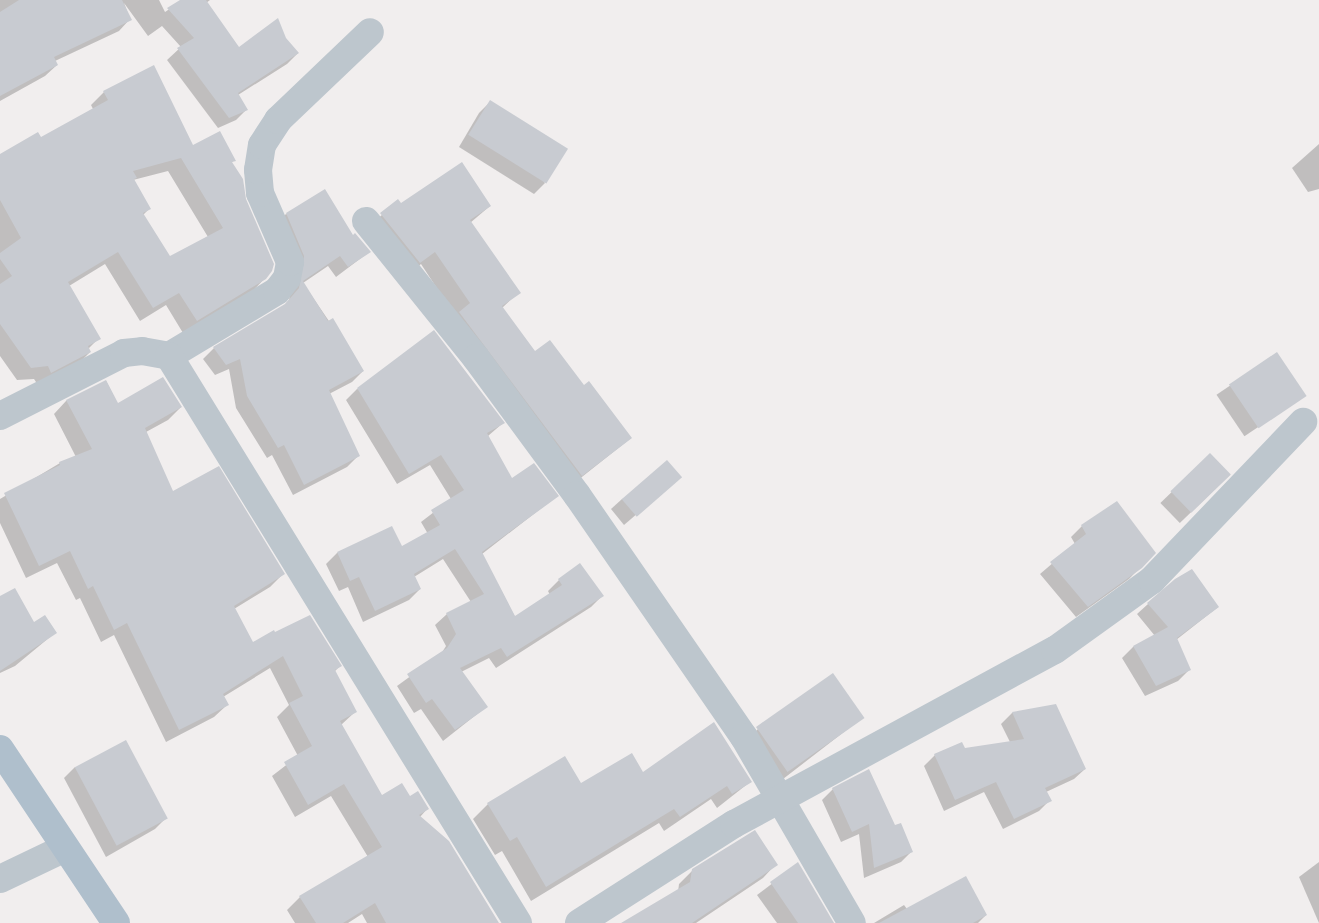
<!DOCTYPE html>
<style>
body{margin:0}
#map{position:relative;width:1319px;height:923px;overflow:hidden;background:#f1eeee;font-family:"Asap Condensed",sans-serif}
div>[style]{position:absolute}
.shadow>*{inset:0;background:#0003;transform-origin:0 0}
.building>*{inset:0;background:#c8cbd1;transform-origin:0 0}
.minor>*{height:28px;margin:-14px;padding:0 14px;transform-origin:14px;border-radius:14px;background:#bdc6cd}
.major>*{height:28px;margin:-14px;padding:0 14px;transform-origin:14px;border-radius:14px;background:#afbfcc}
span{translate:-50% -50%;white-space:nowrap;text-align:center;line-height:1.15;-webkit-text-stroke:5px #fff;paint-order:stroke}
</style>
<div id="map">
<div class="shadow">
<i style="clip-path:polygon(0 0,159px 0,165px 12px,183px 0,210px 0,206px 3px,239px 48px,285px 39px,298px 53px,287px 64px,238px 95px,246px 110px,236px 120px,218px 128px,167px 60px,181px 47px,162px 26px,148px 36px,124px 3px,130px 19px,119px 31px,55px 61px,57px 65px,45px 76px,0 101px)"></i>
<i style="clip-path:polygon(evenodd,104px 92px,192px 146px,234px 160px,231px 163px,265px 278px,252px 292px,183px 333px,166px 305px,140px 321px,105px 264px,69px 286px,99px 338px,88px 349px,90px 352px,77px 365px,38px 385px,34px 379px,17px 380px,0 356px,0 155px,40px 139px,93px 109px,91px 105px,104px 92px,168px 171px,208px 237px,169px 258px,143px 215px,149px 209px,133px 180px,168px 171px)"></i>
<i style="clip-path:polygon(490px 102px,545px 183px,534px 194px,459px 147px,479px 113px)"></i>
<i style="clip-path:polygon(1319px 144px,1319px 189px,1308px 192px,1292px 168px)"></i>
<i style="clip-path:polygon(398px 201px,401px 204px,490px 206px,470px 223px,519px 292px,502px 308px,535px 352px,584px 386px,631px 438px,568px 488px,421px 264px,406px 276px,367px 228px)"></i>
<i style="clip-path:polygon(286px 214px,352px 237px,369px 252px,336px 277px,328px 266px,303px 283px,363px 371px,352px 382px,329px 394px,358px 456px,347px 467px,293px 495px,272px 455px,267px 458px,236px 408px,229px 369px,215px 375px,203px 359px,214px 348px,282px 308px,289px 300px,294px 268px,275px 225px)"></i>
<i style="left:1277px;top:354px;width:50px;height:73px;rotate:56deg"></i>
<i style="clip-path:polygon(106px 381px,118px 405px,181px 407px,168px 420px,146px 432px,172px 493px,283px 574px,270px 587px,234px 609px,253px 644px,340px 666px,334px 672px,355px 712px,341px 725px,382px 797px,410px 798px,428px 808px,420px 817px,497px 923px,367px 923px,362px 914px,348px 923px,295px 923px,287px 910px,300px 897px,368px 857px,331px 796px,295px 817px,272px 776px,298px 756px,277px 717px,289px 705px,270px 668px,223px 697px,227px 705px,214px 717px,166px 742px,114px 635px,101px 642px,80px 598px,76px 600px,57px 563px,26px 578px,0 523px,0 499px,60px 463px,76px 457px,54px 414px,66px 401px)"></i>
<i style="clip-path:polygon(357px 389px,503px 423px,488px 436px,511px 480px,557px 496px,482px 554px,515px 617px,550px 595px,548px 591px,559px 580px,602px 596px,591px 607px,496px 668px,489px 658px,461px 672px,486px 707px,443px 741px,421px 709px,414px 713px,397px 686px,441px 654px,446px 646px,435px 625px,447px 614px,471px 602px,443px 559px,414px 577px,420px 589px,409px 600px,363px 622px,348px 587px,339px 591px,326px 564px,337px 553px,401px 548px,428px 534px,421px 522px,451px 499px,430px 465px,397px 484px,346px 400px)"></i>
<i style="left:1210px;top:455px;width:28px;height:69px;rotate:46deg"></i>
<i style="clip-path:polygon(680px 477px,624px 525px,611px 509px,622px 499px)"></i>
<i style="clip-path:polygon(1082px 526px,1154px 553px,1129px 579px,1076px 617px,1040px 574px,1075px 544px,1071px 537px)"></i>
<i style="clip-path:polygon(0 598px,34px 624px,56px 632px,15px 666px,0 673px)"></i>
<i style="clip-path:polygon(1148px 604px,1218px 607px,1176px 640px,1189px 670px,1178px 681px,1145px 696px,1122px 658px,1133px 647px,1155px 636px,1137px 614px)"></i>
<i style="clip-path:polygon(1055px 706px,1085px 769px,1074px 779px,1046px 792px,1050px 800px,1039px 811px,1003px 829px,984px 792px,944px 811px,924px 766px,935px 755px,1010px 742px,1001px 724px,1012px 713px)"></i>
<i style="clip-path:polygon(862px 718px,774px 786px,747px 740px,758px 729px)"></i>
<i style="clip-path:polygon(75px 767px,166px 818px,155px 829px,106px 857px,64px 778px)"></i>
<i style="clip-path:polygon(643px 774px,750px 782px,717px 808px,711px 799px,664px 831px,659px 823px,531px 901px,502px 851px,495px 855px,473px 819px,488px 804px)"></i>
<i style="clip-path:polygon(833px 789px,895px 827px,912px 851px,901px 862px,864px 878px,859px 834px,841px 842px,822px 800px)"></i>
<i style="clip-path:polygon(1319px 862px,1319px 923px,1299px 877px)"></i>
<i style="clip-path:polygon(776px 864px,763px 878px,696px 923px,624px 923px,678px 892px,679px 884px,693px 870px)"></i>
<i style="clip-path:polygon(798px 864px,832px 923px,777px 923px,757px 895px)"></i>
<i style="clip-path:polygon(904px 905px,907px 909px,986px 915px,978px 923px,874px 923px)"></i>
</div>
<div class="building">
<i style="clip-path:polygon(19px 0,122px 0,132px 20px,54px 57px,58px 65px,0 96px,0 12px)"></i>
<i style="clip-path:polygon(180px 0,206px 0,239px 47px,278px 18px,286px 38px,299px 53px,238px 93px,248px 110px,229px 118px,177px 48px,194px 38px,167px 8px)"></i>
<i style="clip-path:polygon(evenodd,154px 65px,193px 145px,220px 131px,236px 161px,232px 162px,243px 179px,246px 199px,274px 264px,272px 271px,266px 279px,197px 321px,179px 293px,153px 308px,118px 252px,68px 282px,101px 339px,88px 346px,91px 352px,51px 373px,48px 366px,31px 368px,0 324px,0 284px,12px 276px,0 259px,0 253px,21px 238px,0 200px,0 154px,38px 132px,41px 137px,108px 100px,103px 91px,154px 65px,181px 158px,223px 228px,170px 256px,143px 213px,151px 209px,134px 179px,137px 178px,133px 171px,181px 158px)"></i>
<i style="left:490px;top:100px;width:92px;height:41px;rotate:32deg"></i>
<i style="clip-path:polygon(462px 162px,491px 206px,470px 220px,521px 293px,502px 306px,535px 351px,550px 340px,584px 385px,589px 381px,632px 438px,582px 476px,459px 312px,470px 303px,435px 252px,420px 263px,380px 213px,398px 199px,401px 203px)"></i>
<i style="clip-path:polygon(325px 189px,353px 235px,355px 233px,371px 252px,348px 267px,340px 256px,303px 281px,328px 321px,333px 318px,364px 371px,329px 390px,360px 456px,304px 485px,284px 445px,278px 448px,247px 396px,240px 359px,226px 365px,213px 347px,285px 304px,299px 288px,304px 256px,286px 213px)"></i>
<i style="clip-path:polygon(434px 330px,505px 423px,487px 433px,512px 478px,534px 463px,559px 496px,482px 552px,515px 616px,562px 585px,558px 579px,580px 563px,604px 596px,507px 657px,501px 648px,460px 668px,488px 707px,455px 730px,432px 699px,426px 703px,407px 674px,447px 648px,456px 634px,446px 613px,484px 594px,455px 549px,414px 574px,421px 589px,375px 611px,359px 577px,350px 581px,337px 552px,392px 526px,402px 546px,440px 525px,431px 510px,464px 490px,441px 455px,409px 474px,357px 388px)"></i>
<i style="left:1277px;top:352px;width:53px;height:58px;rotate:56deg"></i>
<i style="clip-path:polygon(163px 377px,182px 407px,145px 428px,173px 491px,219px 466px,285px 574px,234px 606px,253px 642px,274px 630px,275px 632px,310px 615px,342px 666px,335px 670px,357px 712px,340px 721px,382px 795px,402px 783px,410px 796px,418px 791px,429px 809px,419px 815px,449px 841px,499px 923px,386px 923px,375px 903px,343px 923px,316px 923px,299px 896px,382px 847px,344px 784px,308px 805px,284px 762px,312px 746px,289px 703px,303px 696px,283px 656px,223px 694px,229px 705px,179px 730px,127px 623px,114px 630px,93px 586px,88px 589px,70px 551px,39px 566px,4px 493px,60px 465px,59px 462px,92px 449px,66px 400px,106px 380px,118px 403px)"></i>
<i style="left:1210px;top:453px;width:30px;height:55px;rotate:46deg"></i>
<i style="left:667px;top:460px;width:23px;height:60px;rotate:49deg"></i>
<i style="clip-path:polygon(1117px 501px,1156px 553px,1142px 568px,1088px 607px,1050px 562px,1086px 534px,1081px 525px)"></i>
<i style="clip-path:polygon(1192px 569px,1219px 607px,1177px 638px,1191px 670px,1156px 686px,1133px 646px,1168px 627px,1147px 603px,1175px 579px)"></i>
<i style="clip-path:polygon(15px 588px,34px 622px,45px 615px,57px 633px,0 671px,0 596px)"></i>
<i style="left:833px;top:673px;width:55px;height:94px;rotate:55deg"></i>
<i style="clip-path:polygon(1056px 704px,1086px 769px,1045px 788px,1052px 801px,1014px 819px,996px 782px,955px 800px,934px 754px,962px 742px,965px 748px,1024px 739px,1012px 712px)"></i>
<i style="clip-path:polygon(714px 722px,752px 782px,732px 794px,727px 786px,680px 817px,674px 809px,546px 887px,517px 837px,510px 841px,487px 803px,565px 756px,581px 783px,632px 753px,643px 772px)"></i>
<i style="left:126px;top:740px;width:89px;height:58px;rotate:62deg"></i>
<i style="clip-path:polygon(869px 769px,895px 825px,901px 823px,913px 852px,874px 868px,869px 824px,852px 832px,832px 788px)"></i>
<i style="clip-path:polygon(755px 830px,778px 865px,692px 923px,621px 923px,690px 882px,692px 869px)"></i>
<i style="clip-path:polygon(798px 862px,834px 923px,798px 923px,770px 882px)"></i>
<i style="clip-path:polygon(966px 876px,987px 915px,973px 923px,879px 923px)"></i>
</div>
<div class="minor">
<i style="left:366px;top:221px;width:176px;rotate:51.2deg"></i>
<i style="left:476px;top:358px;width:170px;rotate:53.6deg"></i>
<i style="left:577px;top:495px;width:294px;rotate:55.4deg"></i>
<i style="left:744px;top:737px;width:215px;rotate:59.9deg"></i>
<i style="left:169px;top:356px;width:126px;rotate:-31deg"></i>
<i style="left:277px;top:291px;width:16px;rotate:-52deg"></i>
<i style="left:287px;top:278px;width:16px;rotate:-79deg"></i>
<i style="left:290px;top:262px;width:75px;rotate:-113.5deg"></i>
<i style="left:260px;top:193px;width:23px;rotate:-95deg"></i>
<i style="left:258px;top:170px;width:25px;rotate:-81deg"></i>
<i style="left:262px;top:145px;width:30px;rotate:-57deg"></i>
<i style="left:278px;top:120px;width:127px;rotate:-43.7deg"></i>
<i style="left:0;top:416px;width:139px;rotate:-26.9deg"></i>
<i style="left:124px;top:353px;width:18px;rotate:-6deg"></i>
<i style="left:142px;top:351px;width:27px;rotate:10deg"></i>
<i style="left:169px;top:356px;width:666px;rotate:58.39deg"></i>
<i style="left:0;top:879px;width:72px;rotate:-25.5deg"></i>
<i style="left:579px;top:923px;width:184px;rotate:-32.6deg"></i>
<i style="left:734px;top:824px;width:365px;rotate:-28.5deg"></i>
<i style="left:1055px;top:650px;width:120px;rotate:-35.8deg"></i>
<i style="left:1152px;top:580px;width:219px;rotate:-46.3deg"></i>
</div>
<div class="major">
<i style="left:0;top:749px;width:209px;rotate:56.3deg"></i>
</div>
</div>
